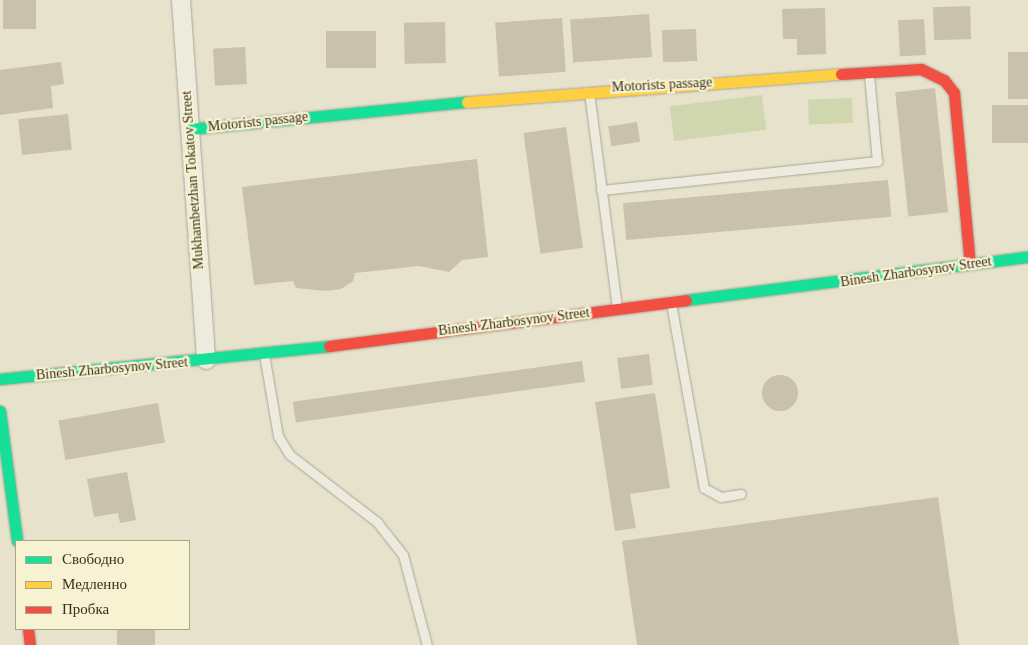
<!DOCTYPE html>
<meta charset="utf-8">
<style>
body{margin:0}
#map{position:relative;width:1028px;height:645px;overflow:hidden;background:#e6e2cc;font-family:Georgia,serif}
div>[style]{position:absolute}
.green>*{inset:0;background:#d0d7ae;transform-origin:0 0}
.building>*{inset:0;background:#c9c0ad;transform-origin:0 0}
.round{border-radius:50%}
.roads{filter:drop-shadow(0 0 1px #aba695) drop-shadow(0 0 1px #aba695)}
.lane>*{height:9px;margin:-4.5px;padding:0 4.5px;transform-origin:4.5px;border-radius:4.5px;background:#edeade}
.street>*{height:18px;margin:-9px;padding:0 9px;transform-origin:9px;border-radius:9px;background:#edeade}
.fast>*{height:11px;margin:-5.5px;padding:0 5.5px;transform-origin:5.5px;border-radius:5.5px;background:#16e098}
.slow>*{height:11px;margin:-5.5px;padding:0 5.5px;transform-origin:5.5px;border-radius:5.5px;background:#ffcf43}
.jam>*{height:11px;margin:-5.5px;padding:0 5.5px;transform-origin:5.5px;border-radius:5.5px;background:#f24e42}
span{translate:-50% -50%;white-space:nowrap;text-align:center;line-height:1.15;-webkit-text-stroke:4.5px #f7f2d1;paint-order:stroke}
.street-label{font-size:14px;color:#392f1d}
.legend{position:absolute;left:15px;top:540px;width:175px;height:90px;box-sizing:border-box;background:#f7f2d1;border:1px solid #aba489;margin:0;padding:6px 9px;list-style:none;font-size:15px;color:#392f1d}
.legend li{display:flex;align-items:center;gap:10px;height:25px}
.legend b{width:25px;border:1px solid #aba489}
</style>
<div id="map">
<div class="green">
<i style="left:762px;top:95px;width:35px;height:93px;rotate:83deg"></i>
<i style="left:852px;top:98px;width:25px;height:44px;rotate:88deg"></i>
</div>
<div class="building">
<i style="left:3px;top:0;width:33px;height:29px"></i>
<i style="left:970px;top:6px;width:33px;height:37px;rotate:88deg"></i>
<i style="clip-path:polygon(825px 8px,826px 54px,797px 55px,797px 39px,783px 39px,782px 9px)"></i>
<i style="left:649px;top:14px;width:43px;height:79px;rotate:86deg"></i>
<i style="left:562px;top:18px;width:54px;height:67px;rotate:86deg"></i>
<i style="left:924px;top:19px;width:36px;height:26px;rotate:87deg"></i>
<i style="left:445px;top:22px;width:41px;height:41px;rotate:89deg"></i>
<i style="left:696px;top:29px;width:32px;height:34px;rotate:88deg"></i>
<i style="left:326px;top:31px;width:50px;height:37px"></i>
<i style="left:245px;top:47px;width:37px;height:32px;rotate:87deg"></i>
<i style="left:1008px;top:52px;width:20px;height:47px"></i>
<i style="clip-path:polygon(61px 62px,64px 84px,51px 86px,53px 108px,0 115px,0 70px)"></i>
<i style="left:935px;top:88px;width:125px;height:40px;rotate:84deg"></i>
<i style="left:1028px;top:105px;width:38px;height:36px;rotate:90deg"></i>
<i style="left:68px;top:114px;width:36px;height:50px;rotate:84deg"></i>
<i style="left:637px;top:122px;width:20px;height:29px;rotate:81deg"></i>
<i style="left:566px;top:127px;width:122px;height:43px;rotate:82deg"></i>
<i style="clip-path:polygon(477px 159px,488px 257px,462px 260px,449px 272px,419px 266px,355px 273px,353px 281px,341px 289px,326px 291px,296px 288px,293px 281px,254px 285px,242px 187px)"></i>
<i style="left:888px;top:180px;width:37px;height:266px;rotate:85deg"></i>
<i style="left:649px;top:354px;width:31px;height:32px;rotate:83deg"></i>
<i style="left:582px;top:361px;width:21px;height:292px;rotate:82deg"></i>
<i class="round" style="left:762px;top:375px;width:36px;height:36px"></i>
<i style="clip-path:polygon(655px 393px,670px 488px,630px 494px,636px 528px,615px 531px,595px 402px)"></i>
<i style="left:158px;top:403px;width:40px;height:101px;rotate:80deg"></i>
<i style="clip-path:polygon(127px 472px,136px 520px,120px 523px,118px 513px,94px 517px,87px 479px)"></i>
<i style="clip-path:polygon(938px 497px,959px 645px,637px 645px,622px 541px)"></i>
<i style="left:117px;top:629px;width:38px;height:16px"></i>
</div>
<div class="roads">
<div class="lane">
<i style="left:589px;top:92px;width:219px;rotate:82.6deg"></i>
<i style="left:601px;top:190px;width:278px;rotate:-6deg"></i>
<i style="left:877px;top:161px;width:87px;rotate:-95.3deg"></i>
<i style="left:671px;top:303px;width:188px;rotate:79.9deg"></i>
<i style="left:704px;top:488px;width:19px;rotate:28deg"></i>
<i style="left:721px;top:497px;width:20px;rotate:-9deg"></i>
<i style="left:264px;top:354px;width:83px;rotate:80.3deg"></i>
<i style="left:278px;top:436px;width:22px;rotate:58deg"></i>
<i style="left:290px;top:455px;width:110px;rotate:37.6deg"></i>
<i style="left:377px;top:522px;width:42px;rotate:51.8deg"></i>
<i style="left:403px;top:555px;width:93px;rotate:75.1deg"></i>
</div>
<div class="street">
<i style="left:181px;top:0;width:361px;rotate:86deg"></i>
</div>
<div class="fast">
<i style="left:190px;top:129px;width:278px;rotate:-5.6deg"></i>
<i style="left:686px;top:300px;width:345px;rotate:-7.2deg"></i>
<i style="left:0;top:379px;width:331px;rotate:-5.7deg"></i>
<i style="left:0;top:411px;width:131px;rotate:82.5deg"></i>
</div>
<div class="slow">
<i style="left:467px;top:102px;width:375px;rotate:-4.3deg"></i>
</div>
<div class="jam">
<i style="left:841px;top:74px;width:80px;rotate:-3.6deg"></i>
<i style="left:921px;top:69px;width:25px;rotate:26deg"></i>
<i style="left:944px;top:80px;width:16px;rotate:52deg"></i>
<i style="left:954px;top:93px;width:172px;rotate:84.7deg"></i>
<i style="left:329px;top:346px;width:360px;rotate:-7.3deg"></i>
<i style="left:28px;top:629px;width:16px;rotate:83deg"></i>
</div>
</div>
<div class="street-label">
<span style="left:662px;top:85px;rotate:-3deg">Motorists passage</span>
<span style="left:258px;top:122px;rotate:-6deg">Motorists passage</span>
<span style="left:193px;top:180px;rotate:-94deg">Mukhambetzhan Tokatov Street</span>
<span style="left:916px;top:272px;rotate:-8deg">Binesh Zharbosynov Street</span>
<span style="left:514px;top:322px;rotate:-7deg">Binesh Zharbosynov Street</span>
<span style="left:112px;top:369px;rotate:-5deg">Binesh Zharbosynov Street</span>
</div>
<ul class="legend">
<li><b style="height:6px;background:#16e098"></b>Свободно</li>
<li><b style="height:6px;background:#ffcf43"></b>Медленно</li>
<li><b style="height:6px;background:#f24e42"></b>Пробка</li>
</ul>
</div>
